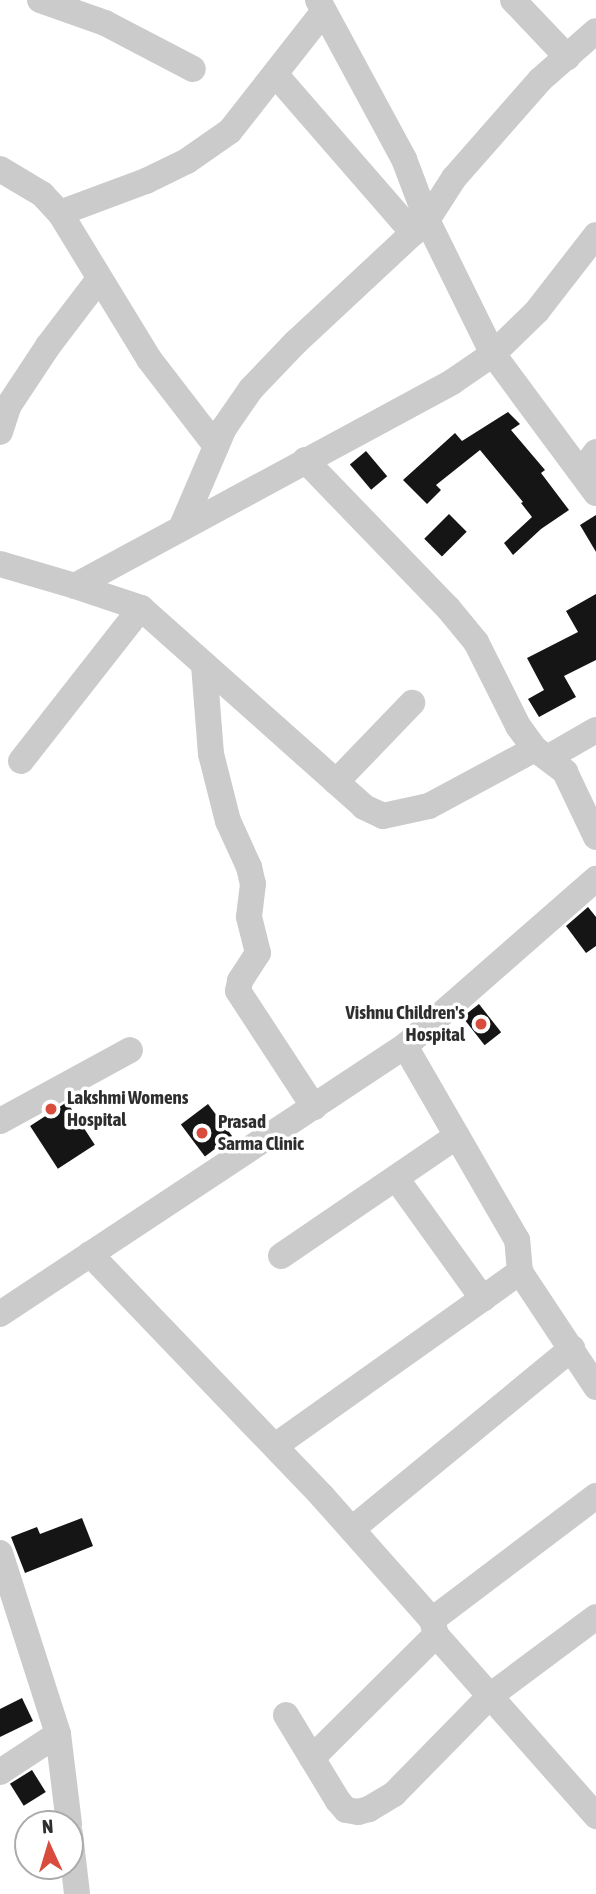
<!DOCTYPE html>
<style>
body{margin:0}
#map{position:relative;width:596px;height:1894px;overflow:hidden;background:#fff;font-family:"Asap Condensed",sans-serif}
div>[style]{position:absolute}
.building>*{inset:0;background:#151515;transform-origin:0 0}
.minor>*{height:26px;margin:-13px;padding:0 13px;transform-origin:13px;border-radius:13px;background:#cbcbcb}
.dots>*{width:19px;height:19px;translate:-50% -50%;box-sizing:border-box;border:4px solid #fff;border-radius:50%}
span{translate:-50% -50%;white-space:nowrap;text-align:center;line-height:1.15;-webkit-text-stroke:7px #fff;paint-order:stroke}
.poi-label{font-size:19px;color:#2e2e2e;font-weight:700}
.right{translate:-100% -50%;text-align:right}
.left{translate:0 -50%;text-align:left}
.north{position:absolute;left:14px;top:1810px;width:70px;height:70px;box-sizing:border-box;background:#fff;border:2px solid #ababab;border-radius:50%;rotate:356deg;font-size:19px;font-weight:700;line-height:28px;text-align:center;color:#2e2e2e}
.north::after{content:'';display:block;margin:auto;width:24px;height:32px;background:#d84b3d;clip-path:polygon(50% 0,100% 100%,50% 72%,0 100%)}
</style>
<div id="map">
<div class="building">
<i style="clip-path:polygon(508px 412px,520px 424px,511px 430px,545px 470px,541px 473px,569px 510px,541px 529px,513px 555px,504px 543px,532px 517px,521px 503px,523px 502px,480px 450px,436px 485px,441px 490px,427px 504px,403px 480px,455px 433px,462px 441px)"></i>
<i style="left:366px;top:451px;width:33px;height:21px;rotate:50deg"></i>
<i style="left:449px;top:514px;width:25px;height:35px;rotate:45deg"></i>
<i style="clip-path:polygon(596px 515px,596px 552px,580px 525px)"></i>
<i style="clip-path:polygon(596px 594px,596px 660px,564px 676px,576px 697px,539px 717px,528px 699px,544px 690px,527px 658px,578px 632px,566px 611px)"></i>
<i style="clip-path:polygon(588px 907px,596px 917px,596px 946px,586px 953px,566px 926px)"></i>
<i style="left:479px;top:1004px;width:36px;height:21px;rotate:52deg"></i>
<i style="left:67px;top:1102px;width:51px;height:44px;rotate:57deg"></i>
<i style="left:208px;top:1104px;width:40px;height:34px;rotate:53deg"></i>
<i style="clip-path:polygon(82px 1518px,93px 1546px,25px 1573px,11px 1537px,37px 1527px,40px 1534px)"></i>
<i style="clip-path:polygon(22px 1698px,33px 1721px,0 1737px,0 1709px)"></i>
<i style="left:32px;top:1770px;width:26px;height:26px;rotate:58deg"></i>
</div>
<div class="minor">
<i style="left:40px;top:0;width:69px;rotate:19.5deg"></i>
<i style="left:105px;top:23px;width:99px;rotate:27.6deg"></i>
<i style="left:318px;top:0;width:181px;rotate:61.6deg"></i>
<i style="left:404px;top:159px;width:65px;rotate:69.3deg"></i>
<i style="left:427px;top:220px;width:149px;rotate:63.8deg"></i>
<i style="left:493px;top:354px;width:173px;rotate:53.5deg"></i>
<i style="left:513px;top:0;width:79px;rotate:46.5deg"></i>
<i style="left:275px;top:74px;width:211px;rotate:49deg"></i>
<i style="left:0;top:169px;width:49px;rotate:30.8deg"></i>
<i style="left:42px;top:194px;width:26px;rotate:47deg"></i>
<i style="left:60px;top:213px;width:171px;rotate:58.6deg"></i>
<i style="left:149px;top:359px;width:110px;rotate:52.4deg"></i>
<i style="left:60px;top:213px;width:92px;rotate:-20.4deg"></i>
<i style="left:146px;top:181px;width:46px;rotate:-26deg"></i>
<i style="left:187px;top:161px;width:52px;rotate:-34.9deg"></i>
<i style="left:230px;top:131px;width:152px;rotate:-51.9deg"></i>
<i style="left:0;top:432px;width:28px;rotate:-72deg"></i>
<i style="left:9px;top:405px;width:71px;rotate:-56.5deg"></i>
<i style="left:48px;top:346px;width:84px;rotate:-52.7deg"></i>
<i style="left:305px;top:460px;width:206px;rotate:46deg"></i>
<i style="left:448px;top:608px;width:44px;rotate:50.5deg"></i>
<i style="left:476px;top:642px;width:94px;rotate:63.4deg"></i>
<i style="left:518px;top:726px;width:29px;rotate:54deg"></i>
<i style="left:535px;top:749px;width:38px;rotate:37deg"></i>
<i style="left:565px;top:772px;width:72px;rotate:64.5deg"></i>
<i style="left:581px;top:472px;width:25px;rotate:-53deg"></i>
<i style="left:182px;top:526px;width:107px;rotate:-66.8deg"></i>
<i style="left:224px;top:428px;width:47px;rotate:-55.3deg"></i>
<i style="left:251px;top:389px;width:64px;rotate:-46.3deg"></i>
<i style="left:295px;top:343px;width:180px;rotate:-43deg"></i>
<i style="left:427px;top:220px;width:50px;rotate:-57.3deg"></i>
<i style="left:454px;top:178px;width:130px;rotate:-48.7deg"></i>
<i style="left:540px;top:80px;width:74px;rotate:-41.2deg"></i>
<i style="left:0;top:564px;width:78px;rotate:16.3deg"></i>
<i style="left:75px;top:586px;width:429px;rotate:-28.4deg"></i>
<i style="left:452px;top:382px;width:50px;rotate:-34.3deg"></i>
<i style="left:493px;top:354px;width:62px;rotate:-44.3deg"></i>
<i style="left:537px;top:311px;width:96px;rotate:-52.2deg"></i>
<i style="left:75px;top:586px;width:70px;rotate:18.4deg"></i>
<i style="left:141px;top:608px;width:299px;rotate:41.7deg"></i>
<i style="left:364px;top:807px;width:21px;rotate:25deg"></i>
<i style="left:383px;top:816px;width:47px;rotate:-12.3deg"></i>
<i style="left:429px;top:806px;width:120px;rotate:-28.3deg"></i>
<i style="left:204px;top:665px;width:89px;rotate:85.5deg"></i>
<i style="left:211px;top:754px;width:69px;rotate:75.8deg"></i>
<i style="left:228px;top:821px;width:51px;rotate:65.5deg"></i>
<i style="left:249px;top:867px;width:17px;rotate:77deg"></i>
<i style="left:253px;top:884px;width:33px;rotate:97deg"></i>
<i style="left:249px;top:917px;width:37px;rotate:76deg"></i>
<i style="left:258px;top:953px;width:33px;rotate:123deg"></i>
<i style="left:240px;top:981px;width:10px;rotate:101deg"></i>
<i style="left:238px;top:991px;width:139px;rotate:56.8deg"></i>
<i style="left:549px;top:757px;width:54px;rotate:-29.9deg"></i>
<i style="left:21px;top:761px;width:194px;rotate:-51.9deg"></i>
<i style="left:336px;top:782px;width:110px;rotate:-46.1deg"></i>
<i style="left:0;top:1121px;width:148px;rotate:-28.6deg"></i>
<i style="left:396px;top:1178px;width:149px;rotate:54.3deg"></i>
<i style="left:90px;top:1254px;width:335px;rotate:46.2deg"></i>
<i style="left:322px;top:1496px;width:166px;rotate:48.4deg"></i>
<i style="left:432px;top:1620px;width:16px;rotate:75deg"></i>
<i style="left:436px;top:1635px;width:242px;rotate:48.5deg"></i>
<i style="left:281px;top:1256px;width:213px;rotate:-34.3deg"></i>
<i style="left:520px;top:1272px;width:138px;rotate:56.5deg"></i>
<i style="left:0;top:1314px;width:486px;rotate:-33.5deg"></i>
<i style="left:405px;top:1046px;width:254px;rotate:-41.2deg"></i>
<i style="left:275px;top:1446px;width:301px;rotate:-35.4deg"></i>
<i style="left:520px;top:1272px;width:32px;rotate:-95deg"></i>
<i style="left:517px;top:1240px;width:224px;rotate:-120deg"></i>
<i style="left:352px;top:1529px;width:285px;rotate:-39.4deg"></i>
<i style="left:0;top:1553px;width:190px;rotate:72.2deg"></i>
<i style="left:58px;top:1734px;width:91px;rotate:83deg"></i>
<i style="left:432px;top:1620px;width:206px;rotate:-37.1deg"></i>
<i style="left:286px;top:1715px;width:100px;rotate:58.8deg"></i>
<i style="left:338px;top:1801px;width:12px;rotate:48deg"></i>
<i style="left:346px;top:1810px;width:12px;rotate:9deg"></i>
<i style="left:358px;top:1812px;width:11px;rotate:-15deg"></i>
<i style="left:369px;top:1809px;width:29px;rotate:-31deg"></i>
<i style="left:394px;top:1794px;width:137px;rotate:-45.6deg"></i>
<i style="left:490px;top:1696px;width:132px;rotate:-36.7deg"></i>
<i style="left:312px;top:1758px;width:175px;rotate:-44.8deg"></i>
<i style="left:0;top:1772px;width:69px;rotate:-33.2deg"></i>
<i style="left:70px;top:1834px;width:60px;rotate:83.3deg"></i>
</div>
<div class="dots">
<i style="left:481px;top:1024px;background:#d84b3d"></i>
<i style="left:51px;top:1109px;background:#d84b3d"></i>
<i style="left:202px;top:1133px;background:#d84b3d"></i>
</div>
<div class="poi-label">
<span class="right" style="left:465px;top:1024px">Vishnu Children's<br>Hospital</span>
<span class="left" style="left:67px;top:1109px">Lakshmi Womens<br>Hospital</span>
<span class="left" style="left:218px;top:1133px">Prasad<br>Sarma Clinic</span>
</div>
<div class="north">N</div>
</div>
